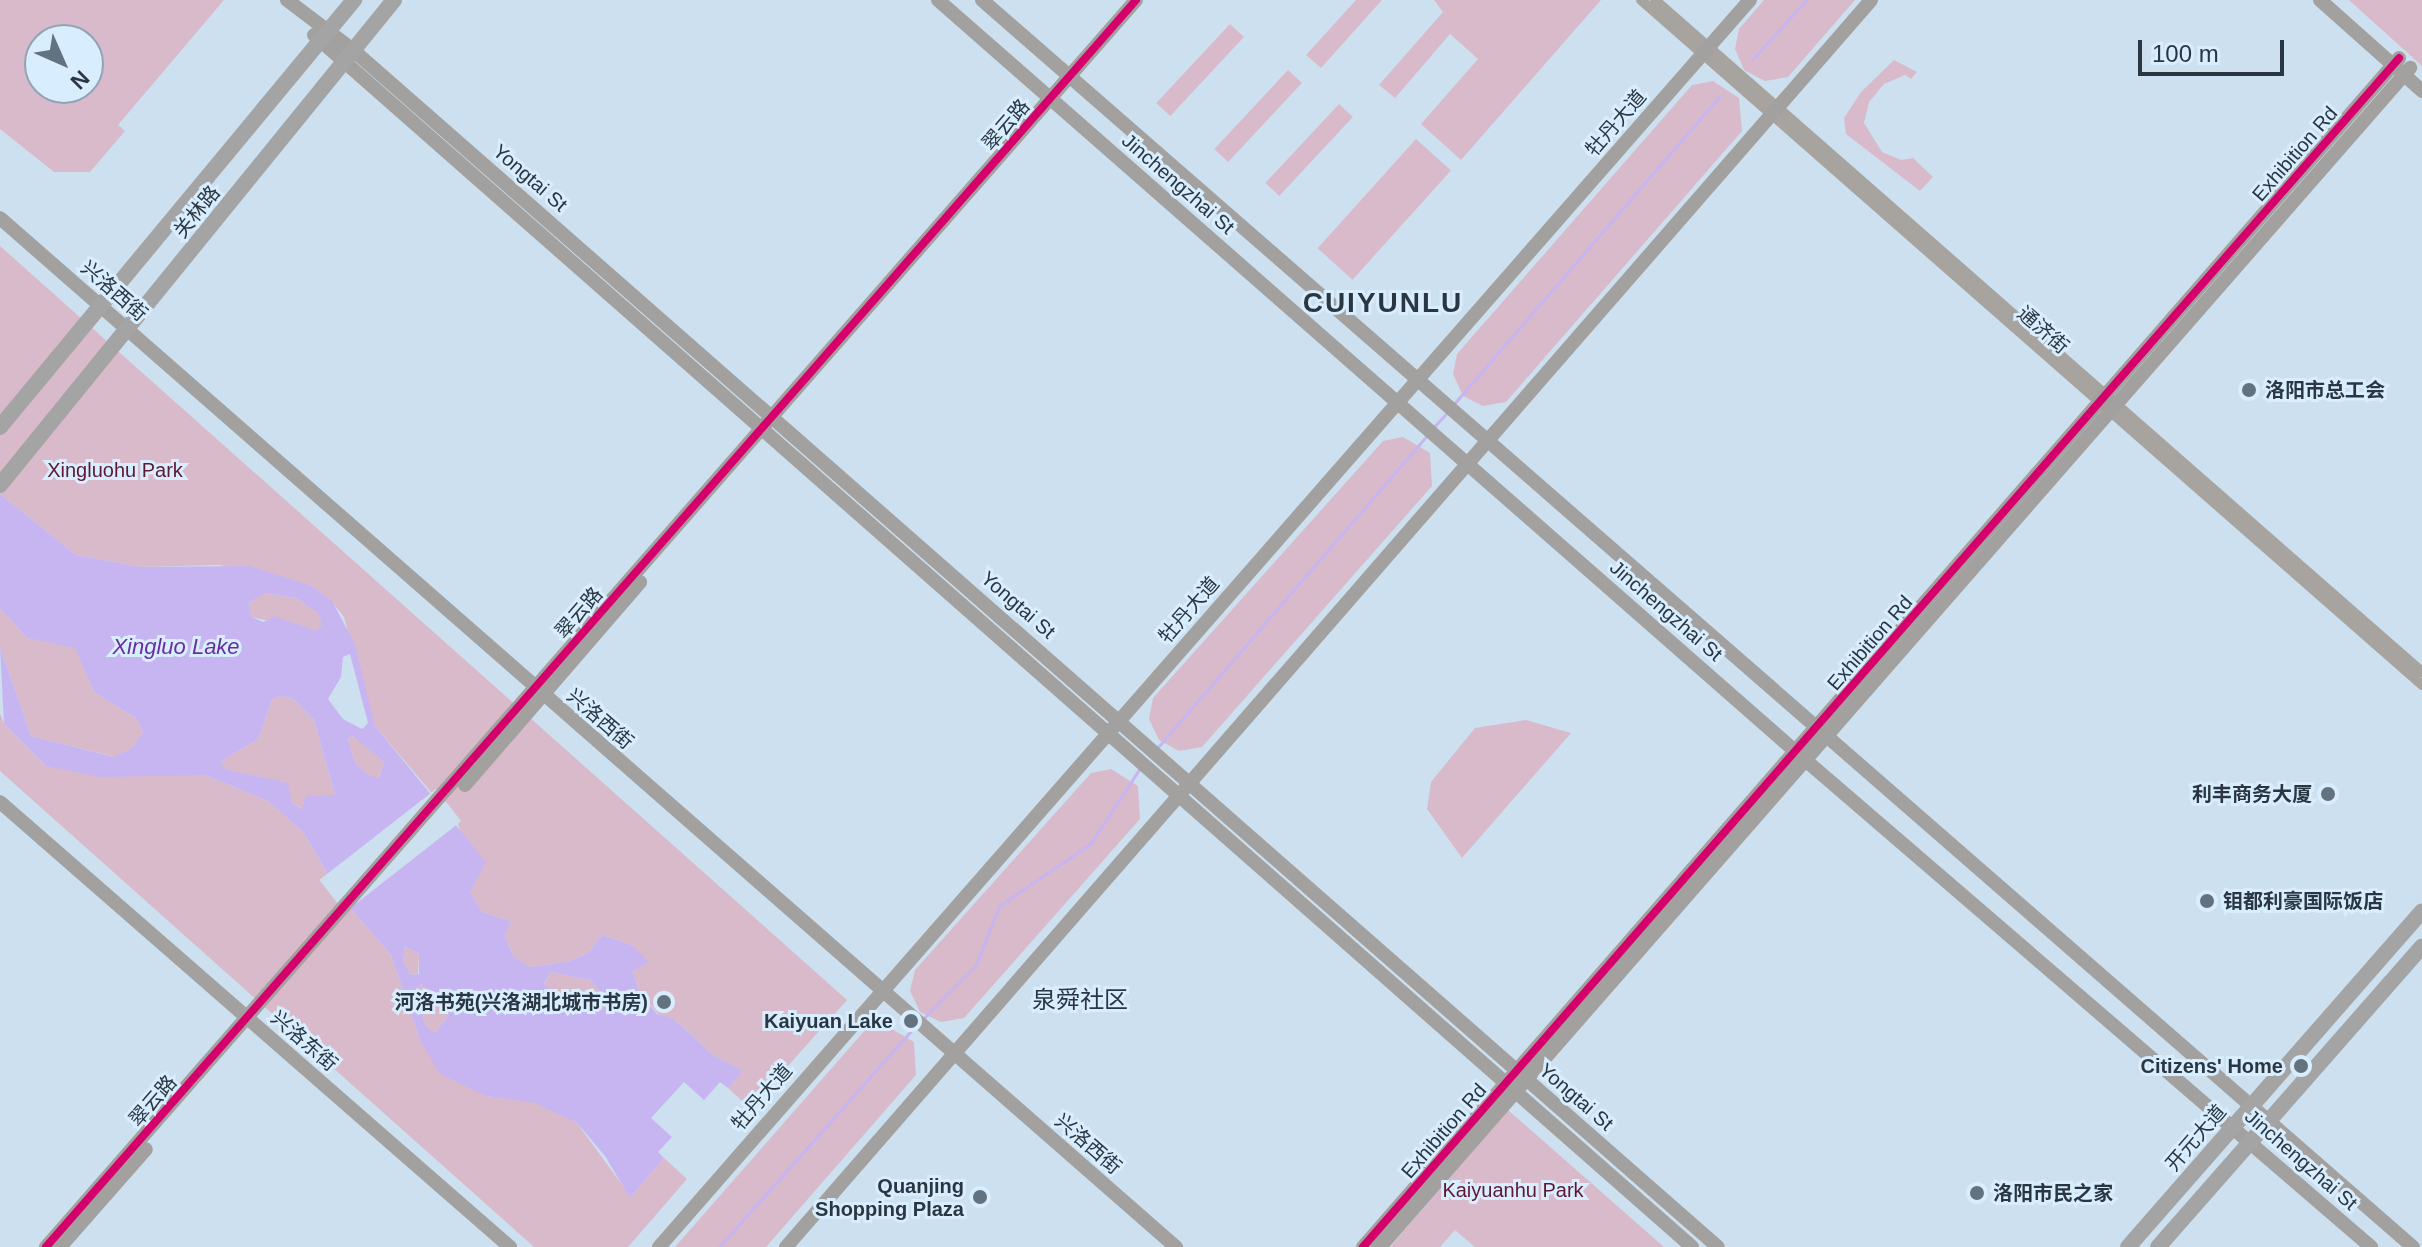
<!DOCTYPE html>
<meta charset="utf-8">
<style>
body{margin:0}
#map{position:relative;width:2422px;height:1247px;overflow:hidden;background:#cde0ef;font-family:Arial,"Noto Sans SC",sans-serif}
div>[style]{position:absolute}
.green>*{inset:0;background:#d9bacb;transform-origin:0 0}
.water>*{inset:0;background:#c7b5f1}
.pier>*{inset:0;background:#cde0ef;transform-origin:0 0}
.stream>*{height:3px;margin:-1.5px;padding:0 1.5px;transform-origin:1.5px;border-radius:1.5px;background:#c7b5f1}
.street>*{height:10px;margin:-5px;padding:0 5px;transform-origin:5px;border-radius:5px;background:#a7a39f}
.secondary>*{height:14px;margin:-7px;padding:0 7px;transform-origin:7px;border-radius:7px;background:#a3a19f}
.primary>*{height:16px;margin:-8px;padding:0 8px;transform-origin:8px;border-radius:8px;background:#a4a4a4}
.cycleway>*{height:8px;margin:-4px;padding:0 4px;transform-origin:4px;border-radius:4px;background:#d6006c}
.dots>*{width:22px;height:22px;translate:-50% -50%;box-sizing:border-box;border:4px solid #d8edfe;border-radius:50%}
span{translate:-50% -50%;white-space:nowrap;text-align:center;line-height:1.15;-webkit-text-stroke:6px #d8edfe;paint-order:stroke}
.street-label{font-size:20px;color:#2a3742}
.poi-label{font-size:20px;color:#2a3742;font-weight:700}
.left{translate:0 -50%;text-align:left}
.right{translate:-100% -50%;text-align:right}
.park-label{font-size:20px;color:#5f1832}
.water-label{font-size:22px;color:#682fa1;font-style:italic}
.quarter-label{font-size:24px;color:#2a3742}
.district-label{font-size:28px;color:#2a3742;font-weight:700;letter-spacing:2px}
.north{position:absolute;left:24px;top:24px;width:80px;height:80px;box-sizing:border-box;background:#d8edfe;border:2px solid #92a4b3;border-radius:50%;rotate:135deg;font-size:22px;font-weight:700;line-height:32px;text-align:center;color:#2a3742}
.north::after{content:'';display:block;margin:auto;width:28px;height:36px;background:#63727f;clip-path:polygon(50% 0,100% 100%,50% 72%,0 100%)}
.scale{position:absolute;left:2138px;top:40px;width:146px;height:36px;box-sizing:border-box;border:4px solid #2a3742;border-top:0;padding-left:10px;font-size:24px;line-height:28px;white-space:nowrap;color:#2a3742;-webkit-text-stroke:6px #d8edfe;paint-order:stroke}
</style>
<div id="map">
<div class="green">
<i style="clip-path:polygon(evenodd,0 0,224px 0,118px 125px,125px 131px,90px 172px,54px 172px,0 129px,0 0,88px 40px,88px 88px,40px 88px,40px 40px,88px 40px)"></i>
<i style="clip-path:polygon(1356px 0,1382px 0,1321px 68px,1306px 55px)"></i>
<i style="clip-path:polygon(1434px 0,1601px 0,1461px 160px,1421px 124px,1478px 59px,1450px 34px,1395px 98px,1379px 85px,1443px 12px)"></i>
<i style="clip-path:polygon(1764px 0,1855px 0,1788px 77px,1765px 81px,1744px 70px,1735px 49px,1739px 29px)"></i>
<i style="clip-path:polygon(2349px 0,2422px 0,2422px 66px)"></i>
<i style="left:1230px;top:24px;width:19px;height:108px;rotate:43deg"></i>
<i style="clip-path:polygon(1894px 60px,1917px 72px,1911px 79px,1905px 75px,1884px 84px,1869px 102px,1864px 123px,1882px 152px,1901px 160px,1913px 158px,1933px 177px,1920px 191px,1846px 134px,1844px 118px,1861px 92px)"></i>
<i style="left:1288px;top:70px;width:19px;height:108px;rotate:43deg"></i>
<i style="clip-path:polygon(1713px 81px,1739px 98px,1742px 131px,1506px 402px,1483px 406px,1463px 396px,1453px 374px,1457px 354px,1692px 85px)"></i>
<i style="left:1339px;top:104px;width:19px;height:108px;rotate:43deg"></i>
<i style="left:1416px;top:139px;width:47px;height:147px;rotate:42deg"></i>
<i style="clip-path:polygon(0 246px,847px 1000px,750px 1108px,728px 1088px,742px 1071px,713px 1055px,674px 1019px,661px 1017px,639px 992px,633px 971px,643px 960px,632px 945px,602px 935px,588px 953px,570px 961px,530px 967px,514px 957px,505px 937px,511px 921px,482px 912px,475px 903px,470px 892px,474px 881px,458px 824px,375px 726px,344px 617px,331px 601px,312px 586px,219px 565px,141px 567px,76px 555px,0 494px)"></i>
<i style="clip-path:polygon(1403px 437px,1430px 453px,1432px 486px,1202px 747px,1179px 751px,1159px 740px,1149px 719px,1153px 698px,1383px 441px)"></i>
<i style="clip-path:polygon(265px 593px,296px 598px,318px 613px,323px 625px,316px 632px,252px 617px,249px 603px)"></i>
<i style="clip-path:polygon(0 608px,27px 638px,75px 647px,94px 692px,136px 718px,143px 732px,133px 747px,115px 757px,31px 736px,0 647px)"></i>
<i style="clip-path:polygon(318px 668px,324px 674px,312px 696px,301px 682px,308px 670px)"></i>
<i style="clip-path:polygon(280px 696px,292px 698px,314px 720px,335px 795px,303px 809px,292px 803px,287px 783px,226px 769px,220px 762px,258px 739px,272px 700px)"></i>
<i style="clip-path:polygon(0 713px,4px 724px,46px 766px,205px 775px,268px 801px,304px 833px,341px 897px,391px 955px,420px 1040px,486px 1096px,535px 1102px,577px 1123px,631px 1197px,664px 1158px,687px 1179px,628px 1247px,534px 1247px,0 771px)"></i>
<i style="clip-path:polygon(1526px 720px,1571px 733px,1462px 858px,1427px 809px,1431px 782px,1475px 728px)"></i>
<i style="clip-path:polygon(354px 736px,384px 762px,379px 778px,368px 776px,355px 763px,348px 739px)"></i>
<i style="clip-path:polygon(1111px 769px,1138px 786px,1140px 819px,964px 1018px,941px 1022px,920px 1012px,910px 991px,915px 970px,1091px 773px)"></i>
<i style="clip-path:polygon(405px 946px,419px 954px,418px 974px,411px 975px,403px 961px)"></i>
<i style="clip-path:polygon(550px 972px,590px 980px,607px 998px,607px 1006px,598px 1012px,585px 1011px,544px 985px)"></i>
<i style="clip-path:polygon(423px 984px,449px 1014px,435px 1033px,425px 1025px,417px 989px)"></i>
<i style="clip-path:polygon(887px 1026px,914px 1042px,916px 1075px,766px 1247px,675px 1247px,866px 1029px)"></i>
<i style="clip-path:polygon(1508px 1110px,1664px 1247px,1475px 1247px,1455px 1230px,1440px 1247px,1390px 1247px)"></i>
</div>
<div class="water">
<i style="clip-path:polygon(evenodd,0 494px,76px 555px,141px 567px,250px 566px,312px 586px,332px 601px,355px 644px,375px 726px,486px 862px,470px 892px,482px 912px,511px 921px,505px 937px,514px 957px,530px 967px,570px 961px,588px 953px,602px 935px,632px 945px,649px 962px,633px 971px,639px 992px,657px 1014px,674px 1019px,713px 1055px,743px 1071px,728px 1088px,720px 1082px,704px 1100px,684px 1082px,651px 1118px,672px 1137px,658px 1152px,664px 1158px,630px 1198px,605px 1156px,577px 1123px,535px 1103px,486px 1096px,440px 1074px,420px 1040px,391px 955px,341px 897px,304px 833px,268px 801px,205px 775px,100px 777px,46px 766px,4px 724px,0 647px,31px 736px,114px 757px,133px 747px,143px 732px,136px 718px,94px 692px,75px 648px,27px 638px,0 608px,0 494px,265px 593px,296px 598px,318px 613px,322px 625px,316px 631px,275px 616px,263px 622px,252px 617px,249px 603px,265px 593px,0 494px,350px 654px,368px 723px,362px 729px,343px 719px,328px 699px,341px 677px,343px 657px,350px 654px,0 494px,280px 696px,292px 698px,314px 720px,335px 795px,306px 796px,302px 809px,292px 803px,288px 783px,226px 769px,220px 762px,258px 739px,272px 700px,280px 696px,0 494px,353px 736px,384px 762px,379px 778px,368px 775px,355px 763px,348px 739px,353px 736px,0 494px,405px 946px,419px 954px,419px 974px,411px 975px,403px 961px,405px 946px,0 494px,550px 972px,590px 980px,607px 998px,607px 1006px,598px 1012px,584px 1011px,544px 984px,550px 972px,0 494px,422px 984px,449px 1014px,435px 1033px,425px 1025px,417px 989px,422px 984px)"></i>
</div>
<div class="pier">
<i style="left:436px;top:789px;width:41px;height:148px;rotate:52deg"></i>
</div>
<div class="stream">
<i style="left:1752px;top:60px;width:81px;rotate:-48deg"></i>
<i style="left:1453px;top:405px;width:408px;rotate:-49.2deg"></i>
<i style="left:1432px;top:429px;width:24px;rotate:-48deg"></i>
<i style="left:1158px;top:747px;width:412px;rotate:-49.2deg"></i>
<i style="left:923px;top:1019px;width:76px;rotate:-45.5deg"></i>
<i style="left:976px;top:965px;width:63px;rotate:-68.7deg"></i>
<i style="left:999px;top:906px;width:112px;rotate:-34.4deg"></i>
<i style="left:1091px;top:843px;width:90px;rotate:-56.8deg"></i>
<i style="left:719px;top:1247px;width:294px;rotate:-48.4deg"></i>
</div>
<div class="street">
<i style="left:1641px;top:0;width:1039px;rotate:41.25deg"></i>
<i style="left:1655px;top:0;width:1020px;rotate:41.22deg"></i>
</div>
<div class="secondary">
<i style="left:287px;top:0;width:83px;rotate:37.1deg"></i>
<i style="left:353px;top:50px;width:1815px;rotate:41.25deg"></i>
<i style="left:938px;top:0;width:1141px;rotate:41.23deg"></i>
<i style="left:1796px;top:752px;width:759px;rotate:40.72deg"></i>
<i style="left:982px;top:0;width:1898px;rotate:41.07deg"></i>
<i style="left:2320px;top:0;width:137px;rotate:41.7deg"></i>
<i style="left:314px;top:35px;width:1835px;rotate:41.33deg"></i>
<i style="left:0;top:218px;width:1563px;rotate:41.19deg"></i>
<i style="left:465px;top:785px;width:268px;rotate:-49.2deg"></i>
<i style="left:0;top:802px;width:677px;rotate:41.11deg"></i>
<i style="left:46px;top:1247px;width:1656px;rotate:-48.84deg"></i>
<i style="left:60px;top:1247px;width:130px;rotate:-48.7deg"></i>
<i style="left:659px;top:1247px;width:1657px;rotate:-48.82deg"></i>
<i style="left:786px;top:1247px;width:1653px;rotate:-48.97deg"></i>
<i style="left:1363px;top:1247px;width:1577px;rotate:-48.93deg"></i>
<i style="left:1380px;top:1247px;width:1566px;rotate:-48.86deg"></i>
</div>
<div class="primary">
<i style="left:0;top:427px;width:555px;rotate:-50.34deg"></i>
<i style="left:0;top:485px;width:625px;rotate:-50.91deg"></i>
<i style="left:2128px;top:1247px;width:446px;rotate:-48.8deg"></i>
<i style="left:2158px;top:1247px;width:400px;rotate:-48.7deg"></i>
</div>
<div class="cycleway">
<i style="left:46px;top:1247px;width:1656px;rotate:-48.84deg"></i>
<i style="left:1363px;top:1247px;width:1577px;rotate:-48.93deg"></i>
</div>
<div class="dots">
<i style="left:2249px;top:390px;background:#63727f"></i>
<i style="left:2328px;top:794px;background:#63727f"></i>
<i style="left:2207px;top:901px;background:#63727f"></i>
<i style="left:664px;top:1002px;background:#63727f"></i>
<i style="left:911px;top:1021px;background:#63727f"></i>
<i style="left:2301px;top:1066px;background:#63727f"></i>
<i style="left:1977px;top:1193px;background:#63727f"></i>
<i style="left:980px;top:1197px;background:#63727f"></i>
</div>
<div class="street-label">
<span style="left:1616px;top:123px;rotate:-49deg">牡丹大道</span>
<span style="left:1006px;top:125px;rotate:-49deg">翠云路</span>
<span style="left:2295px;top:154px;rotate:-49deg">Exhibition Rd</span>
<span style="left:530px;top:178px;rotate:41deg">Yongtai St</span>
<span style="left:1178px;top:184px;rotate:41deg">Jinchengzhai St</span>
<span style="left:197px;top:212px;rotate:-51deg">关林路</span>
<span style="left:114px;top:291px;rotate:41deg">兴洛西街</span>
<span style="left:2043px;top:330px;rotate:41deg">通济街</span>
<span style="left:1018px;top:605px;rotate:41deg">Yongtai St</span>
<span style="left:1189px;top:610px;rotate:-49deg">牡丹大道</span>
<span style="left:1666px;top:611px;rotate:41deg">Jinchengzhai St</span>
<span style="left:579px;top:613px;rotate:-49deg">翠云路</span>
<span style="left:1870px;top:643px;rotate:-49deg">Exhibition Rd</span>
<span style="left:600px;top:719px;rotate:41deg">兴洛西街</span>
<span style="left:304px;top:1041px;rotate:41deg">兴洛东街</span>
<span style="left:762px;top:1097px;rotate:-49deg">牡丹大道</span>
<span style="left:1576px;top:1097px;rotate:41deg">Yongtai St</span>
<span style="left:153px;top:1101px;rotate:-49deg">翠云路</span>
<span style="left:1444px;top:1131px;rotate:-49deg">Exhibition Rd</span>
<span style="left:2196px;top:1138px;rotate:-49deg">开元大道</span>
<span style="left:1088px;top:1144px;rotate:41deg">兴洛西街</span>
<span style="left:2301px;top:1160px;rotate:41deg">Jinchengzhai St</span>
</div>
<div class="poi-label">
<span class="left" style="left:2265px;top:390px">洛阳市总工会</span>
<span class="right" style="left:2312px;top:794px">利丰商务大厦</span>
<span class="left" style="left:2223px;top:901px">钼都利豪国际饭店</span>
<span class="right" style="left:648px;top:1002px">河洛书苑(兴洛湖北城市书房)</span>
<span class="right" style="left:893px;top:1021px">Kaiyuan Lake</span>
<span class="right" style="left:2283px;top:1066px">Citizens' Home</span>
<span class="right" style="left:964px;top:1198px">Quanjing<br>Shopping Plaza</span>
<span class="left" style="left:1993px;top:1193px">洛阳市民之家</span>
</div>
<div class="park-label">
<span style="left:115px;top:470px">Xingluohu Park</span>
<span style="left:1513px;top:1190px">Kaiyuanhu Park</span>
</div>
<div class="water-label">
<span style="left:176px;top:647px">Xingluo Lake</span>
</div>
<div class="quarter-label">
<span style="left:1080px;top:1000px">泉舜社区</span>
</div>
<div class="district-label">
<span style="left:1383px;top:303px">CUIYUNLU</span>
</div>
<div class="north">N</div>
<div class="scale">100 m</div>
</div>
